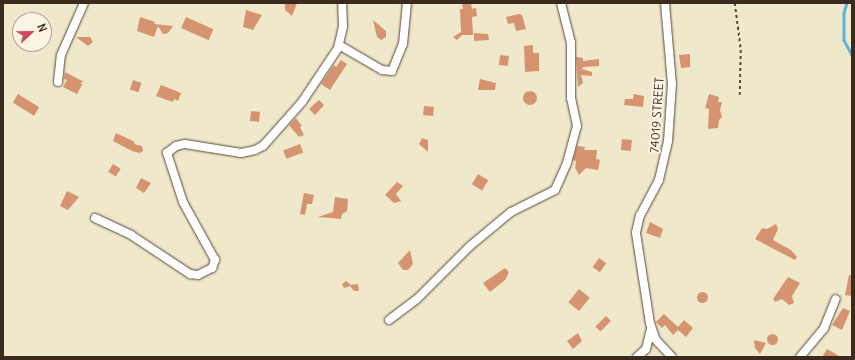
<!DOCTYPE html>
<style>
body{margin:0}
#map{position:relative;width:855px;height:360px;overflow:hidden;background:#f0e8ca;font-family:Delius,sans-serif}
div>[style]{position:absolute}
.stream>*{height:2.5px;margin:-1.25px;padding:0 1.25px;transform-origin:1.25px;border-radius:1.25px;background:#5db4da}
.building>*{inset:0;background:#d5946f;transform-origin:0 0}
.round{border-radius:50%}
.path>*{height:1.5px;margin-top:-0.75px;transform-origin:0;background:repeating-linear-gradient(90deg,#564638 0 3px,transparent 0 6px)}
.roads{filter:drop-shadow(0 0 1px #564638) drop-shadow(0 0 1px #564638)}
.minor>*{height:8px;margin:-4px;padding:0 4px;transform-origin:4px;border-radius:4px;background:#fff}
span{translate:-50% -50%;white-space:nowrap;text-align:center;line-height:1.15;-webkit-text-stroke:4px #fcf5e5;paint-order:stroke}
.street-label{font-size:12px;color:#3b2a1e}
.frame{position:absolute;inset:0;border:4px solid #3b2a1e;pointer-events:none}
.north{position:absolute;left:12px;top:12px;width:40px;height:40px;box-sizing:border-box;background:#fcf5e5;border:1px solid #afa495;border-radius:50%;rotate:68deg;font-size:11px;font-weight:700;line-height:16px;text-align:center;color:#3b2a1e}
.north::after{content:'';display:block;margin:auto;width:14px;height:18px;background:#d1495b;clip-path:polygon(50% 0,100% 100%,50% 72%,0 100%)}
</style>
<div id="map">
<div class="stream">
<i style="left:847px;top:3px;width:10px;rotate:107deg"></i>
<i style="left:844px;top:13px;width:27px;rotate:90deg"></i>
<i style="left:844px;top:40px;width:17px;rotate:62deg"></i>
</div>
<div class="building">
<i style="clip-path:polygon(285px 3px,297px 3px,292px 16px,285px 10px)"></i>
<i style="clip-path:polygon(462px 3px,471px 3px,472px 9px,476px 8px,477px 16px,472px 17px,473px 35px,462px 35px,457px 40px,453px 37px,461px 32px,460px 9px,463px 9px)"></i>
<i style="clip-path:polygon(246px 10px,262px 15px,253px 30px,243px 27px)"></i>
<i style="clip-path:polygon(519px 14px,522px 15px,526px 29px,516px 31px,514px 23px,508px 24px,506px 17px)"></i>
<i style="clip-path:polygon(140px 17px,155px 22px,154px 24px,173px 26px,168px 33px,163px 34px,158px 26px,154px 37px,137px 31px)"></i>
<i style="left:186px;top:17px;width:30px;height:12px;rotate:24deg"></i>
<i style="clip-path:polygon(373px 20px,386px 31px,386px 37px,381px 40px,377px 37px)"></i>
<i style="clip-path:polygon(474px 33px,488px 34px,489px 40px,474px 41px)"></i>
<i style="clip-path:polygon(76px 37px,90px 37px,93px 42px,88px 46px)"></i>
<i style="clip-path:polygon(533px 45px,533px 53px,539px 53px,539px 71px,525px 72px,524px 46px)"></i>
<i style="clip-path:polygon(690px 54px,690px 67px,681px 68px,679px 55px)"></i>
<i style="left:500px;top:55px;width:9px;height:10px;rotate:6deg"></i>
<i style="clip-path:polygon(576px 57px,583px 58px,583px 61px,599px 59px,599px 66px,583px 67px,582px 69px,592px 72px,592px 76px,581px 75px,583px 83px,578px 87px)"></i>
<i style="clip-path:polygon(341px 60px,347px 64px,330px 90px,321px 84px,334px 65px,336px 67px)"></i>
<i style="clip-path:polygon(65px 72px,84px 82px,81px 82px,82px 85px,77px 94px,63px 87px,67px 80px,64px 79px)"></i>
<i style="clip-path:polygon(480px 79px,496px 83px,495px 90px,478px 90px)"></i>
<i style="left:133px;top:80px;width:9px;height:10px;rotate:18deg"></i>
<i style="clip-path:polygon(161px 85px,181px 93px,178px 101px,174px 99px,173px 102px,156px 96px)"></i>
<i class="round" style="left:523px;top:91px;width:14px;height:14px"></i>
<i style="left:18px;top:94px;width:25px;height:10px;rotate:32deg"></i>
<i style="clip-path:polygon(634px 94px,644px 96px,643px 107px,624px 105px,625px 99px,633px 99px)"></i>
<i style="clip-path:polygon(709px 94px,719px 97px,718px 102px,722px 102px,720px 110px,722px 117px,719px 120px,718px 128px,708px 129px,709px 109px,705px 108px)"></i>
<i style="clip-path:polygon(319px 100px,324px 105px,315px 115px,309px 109px)"></i>
<i style="left:424px;top:106px;width:10px;height:9px;rotate:6deg"></i>
<i style="left:251px;top:111px;width:9px;height:10px;rotate:6deg"></i>
<i style="clip-path:polygon(296px 118px,302px 126px,300px 127px,304px 135px,299px 137px,289px 125px)"></i>
<i style="clip-path:polygon(116px 133px,135px 142px,134px 144px,142px 146px,143px 151px,140px 153px,132px 151px,113px 141px)"></i>
<i style="clip-path:polygon(422px 138px,428px 140px,428px 152px,419px 144px)"></i>
<i style="left:622px;top:139px;width:10px;height:11px;rotate:6deg"></i>
<i style="left:300px;top:144px;width:9px;height:18px;rotate:69deg"></i>
<i style="clip-path:polygon(577px 146px,585px 147px,584px 150px,597px 150px,596px 159px,600px 160px,598px 170px,586px 168px,579px 175px,575px 168px,576px 161px,573px 160px)"></i>
<i style="left:113px;top:164px;width:9px;height:9px;rotate:32deg"></i>
<i style="left:478px;top:174px;width:12px;height:12px;rotate:31deg"></i>
<i style="clip-path:polygon(141px 178px,151px 183px,144px 193px,136px 188px)"></i>
<i style="clip-path:polygon(397px 182px,403px 186px,396px 194px,401px 201px,394px 203px,385px 195px)"></i>
<i style="clip-path:polygon(67px 191px,79px 197px,68px 210px,60px 206px)"></i>
<i style="clip-path:polygon(304px 193px,314px 195px,312px 204px,307px 204px,305px 215px,300px 214px)"></i>
<i style="clip-path:polygon(335px 197px,348px 199px,347px 211px,342px 214px,341px 219px,318px 217px,333px 212px)"></i>
<i style="clip-path:polygon(650px 222px,663px 229px,660px 238px,646px 233px)"></i>
<i style="clip-path:polygon(776px 224px,778px 229px,773px 240px,791px 250px,797px 257px,795px 260px,755px 239px,762px 228px,767px 229px)"></i>
<i style="clip-path:polygon(410px 250px,413px 264px,408px 270px,403px 270px,398px 263px)"></i>
<i style="left:599px;top:258px;width:9px;height:11px;rotate:36deg"></i>
<i style="clip-path:polygon(505px 268px,509px 272px,505px 280px,490px 292px,483px 283px)"></i>
<i style="clip-path:polygon(849px 275px,852px 275px,852px 296px,845px 295px)"></i>
<i style="clip-path:polygon(788px 277px,800px 283px,792px 296px,794px 303px,789px 305px,782px 299px,775px 302px,773px 299px)"></i>
<i style="clip-path:polygon(346px 281px,351px 285px,358px 284px,359px 291px,354px 291px,350px 286px,344px 288px,342px 284px)"></i>
<i style="left:579px;top:289px;width:14px;height:17px;rotate:39deg"></i>
<i class="round" style="left:696.5px;top:291.5px;width:11px;height:11px"></i>
<i style="clip-path:polygon(843px 308px,850px 311px,842px 330px,832px 325px)"></i>
<i style="clip-path:polygon(664px 314px,678px 327px,684px 320px,693px 328px,686px 337px,678px 330px,673px 335px,665px 325px,662px 328px,656px 322px)"></i>
<i style="left:606px;top:316px;width:7px;height:15px;rotate:45deg"></i>
<i style="clip-path:polygon(578px 333px,582px 341px,573px 349px,567px 341px)"></i>
<i class="round" style="left:766.5px;top:333.5px;width:11px;height:11px"></i>
<i style="clip-path:polygon(754px 340px,766px 343px,760px 354px,755px 348px)"></i>
<i style="clip-path:polygon(827px 349px,841px 357px,822px 357px)"></i>
</div>
<div class="path">
<i style="left:735px;top:3px;width:47px;rotate:82.7deg"></i>
<i style="left:741px;top:50px;width:45px;rotate:91.3deg"></i>
</div>
<div class="roads">
<div class="minor">
<i style="left:665px;top:3px;width:81px;rotate:85.1deg"></i>
<i style="left:672px;top:84px;width:57px;rotate:94deg"></i>
<i style="left:668px;top:141px;width:40px;rotate:103deg"></i>
<i style="left:659px;top:180px;width:40px;rotate:118deg"></i>
<i style="left:640px;top:215px;width:18px;rotate:103deg"></i>
<i style="left:636px;top:233px;width:91px;rotate:81.2deg"></i>
<i style="left:650px;top:323px;width:18px;rotate:71deg"></i>
<i style="left:656px;top:340px;width:23px;rotate:47deg"></i>
<i style="left:339px;top:45px;width:50px;rotate:30.2deg"></i>
<i style="left:382px;top:70px;width:10px;rotate:6deg"></i>
<i style="left:392px;top:71px;width:29px;rotate:-68deg"></i>
<i style="left:403px;top:44px;width:41px;rotate:-84.4deg"></i>
<i style="left:58px;top:82px;width:27px;rotate:-84deg"></i>
<i style="left:61px;top:55px;width:57px;rotate:-66.1deg"></i>
<i style="left:95px;top:218px;width:40px;rotate:25deg"></i>
<i style="left:131px;top:235px;width:71px;rotate:33.5deg"></i>
<i style="left:190px;top:274px;width:8px;rotate:7deg"></i>
<i style="left:198px;top:275px;width:16px;rotate:-27deg"></i>
<i style="left:212px;top:268px;width:9px;rotate:-69deg"></i>
<i style="left:215px;top:260px;width:66px;rotate:-118.9deg"></i>
<i style="left:183px;top:202px;width:52px;rotate:-108.1deg"></i>
<i style="left:167px;top:153px;width:11px;rotate:-38deg"></i>
<i style="left:176px;top:146px;width:9px;rotate:-13deg"></i>
<i style="left:185px;top:144px;width:57px;rotate:9.1deg"></i>
<i style="left:241px;top:153px;width:14px;rotate:-12deg"></i>
<i style="left:255px;top:150px;width:9px;rotate:-27deg"></i>
<i style="left:263px;top:146px;width:59px;rotate:-48.4deg"></i>
<i style="left:302px;top:102px;width:65px;rotate:-56.3deg"></i>
<i style="left:338px;top:48px;width:22px;rotate:-77deg"></i>
<i style="left:343px;top:27px;width:24px;rotate:-92deg"></i>
<i style="left:389px;top:320px;width:35px;rotate:-37deg"></i>
<i style="left:417px;top:299px;width:75px;rotate:-45deg"></i>
<i style="left:470px;top:246px;width:53px;rotate:-39.7deg"></i>
<i style="left:511px;top:212px;width:49px;rotate:-26.6deg"></i>
<i style="left:555px;top:190px;width:30px;rotate:-66deg"></i>
<i style="left:567px;top:163px;width:38px;rotate:-75deg"></i>
<i style="left:577px;top:126px;width:29px;rotate:-102deg"></i>
<i style="left:571px;top:98px;width:55px;rotate:-90deg"></i>
<i style="left:571px;top:43px;width:41px;rotate:-104deg"></i>
<i style="left:637px;top:357px;width:12px;rotate:-42deg"></i>
<i style="left:646px;top:349px;width:21px;rotate:-76deg"></i>
<i style="left:800px;top:357px;width:38px;rotate:-50deg"></i>
<i style="left:824px;top:328px;width:31px;rotate:-68deg"></i>
</div>
</div>
<div class="street-label">
<span style="left:657px;top:115px;rotate:-86deg">74019 STREET</span>
</div>
<div class="frame"></div>
<div class="north">N</div>
</div>
